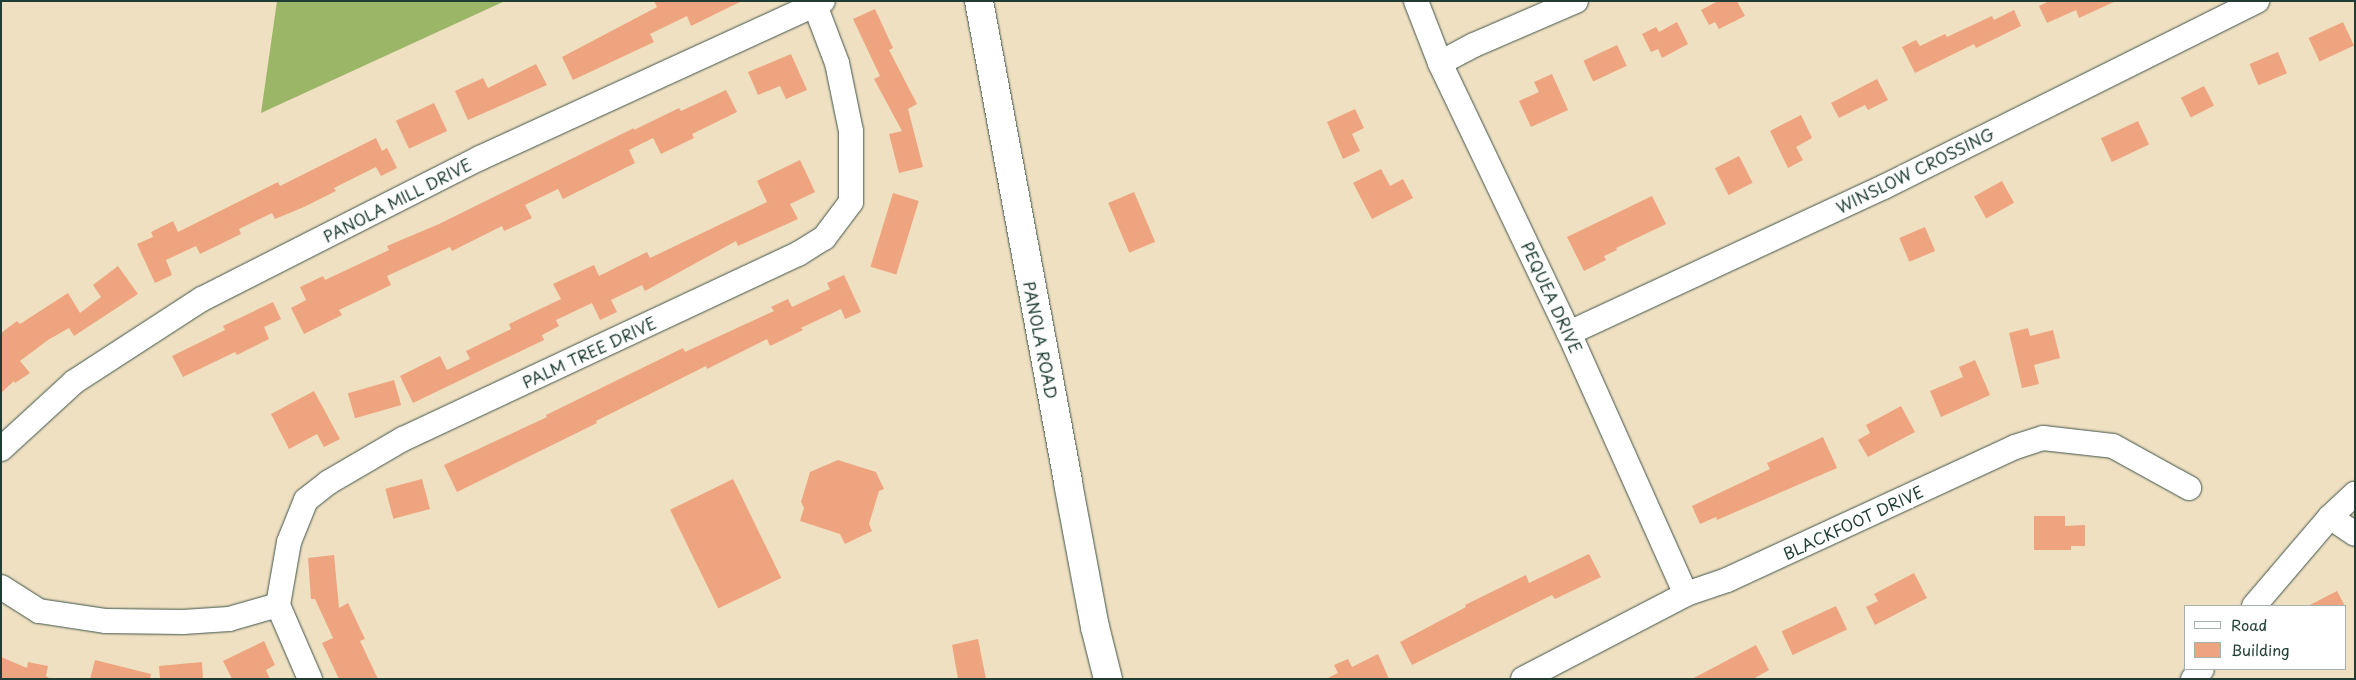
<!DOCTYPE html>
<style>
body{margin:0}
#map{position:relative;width:2356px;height:680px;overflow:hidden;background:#f0e0c2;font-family:"Playpen Sans",sans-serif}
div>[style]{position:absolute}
.forest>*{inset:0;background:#9cb667}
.building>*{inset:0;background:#eda47f;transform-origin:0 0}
.roads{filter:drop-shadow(0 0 1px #3e5549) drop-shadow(0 0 1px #3e5549)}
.minor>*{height:24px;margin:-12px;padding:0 12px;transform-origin:12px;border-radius:12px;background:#fff}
.major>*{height:28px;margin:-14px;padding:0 14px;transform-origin:14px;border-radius:14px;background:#fff}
span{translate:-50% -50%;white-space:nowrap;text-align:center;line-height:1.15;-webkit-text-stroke:5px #fff;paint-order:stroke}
.street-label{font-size:16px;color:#1f3d34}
.frame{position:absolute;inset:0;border:2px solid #1f3d34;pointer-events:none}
.legend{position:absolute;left:2184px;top:605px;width:162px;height:65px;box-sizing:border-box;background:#fff;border:1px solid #a5b1ae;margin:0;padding:6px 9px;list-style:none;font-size:15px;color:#1f3d34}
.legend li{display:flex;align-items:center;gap:10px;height:25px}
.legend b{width:25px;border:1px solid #a5b1ae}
</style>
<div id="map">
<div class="forest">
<i style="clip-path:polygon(277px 1px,505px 1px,261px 113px)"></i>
</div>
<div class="building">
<i style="clip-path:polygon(654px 1px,742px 1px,691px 26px,687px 16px,650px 34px,654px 42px,573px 80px,562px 57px,657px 7px)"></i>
<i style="clip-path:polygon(1718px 1px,1737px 1px,1745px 16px,1719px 29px,1715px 22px,1709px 25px,1701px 10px)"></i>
<i style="clip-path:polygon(2049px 1px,2116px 1px,2079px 18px,2076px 10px,2047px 23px,2039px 6px)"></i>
<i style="clip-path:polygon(875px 9px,893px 48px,889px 50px,917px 104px,908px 109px,923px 167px,899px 173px,889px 134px,902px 131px,874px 79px,880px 76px,853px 19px)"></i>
<i style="clip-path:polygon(2014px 10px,2021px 26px,1976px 48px,1974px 44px,1915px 73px,1902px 47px,1916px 40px,1920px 46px,1945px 34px,1947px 37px,1992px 16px,1994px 20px)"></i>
<i style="clip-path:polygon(1677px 22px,1688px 44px,1662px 58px,1658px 49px,1651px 52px,1642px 34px,1656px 27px,1659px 32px)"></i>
<i style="left:2343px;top:22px;width:26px;height:38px;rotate:65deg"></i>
<i style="left:1617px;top:45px;width:23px;height:37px;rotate:65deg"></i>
<i style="left:2278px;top:52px;width:23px;height:31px;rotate:67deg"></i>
<i style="clip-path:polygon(791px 54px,807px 90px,786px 99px,780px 86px,758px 95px,748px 72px)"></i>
<i style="clip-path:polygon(536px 64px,547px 85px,468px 120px,455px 91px,483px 78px,488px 88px)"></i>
<i style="clip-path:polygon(1552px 74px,1568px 110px,1531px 127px,1519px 101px,1539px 92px,1534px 82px)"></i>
<i style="clip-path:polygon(1877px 79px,1888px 100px,1868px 110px,1865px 105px,1839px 118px,1831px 103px)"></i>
<i style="left:2204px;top:86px;width:22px;height:26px;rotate:63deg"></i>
<i style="clip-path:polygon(726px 90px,737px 112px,692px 134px,694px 138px,661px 154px,653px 138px,629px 150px,635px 163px,563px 199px,558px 189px,525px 205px,532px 218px,504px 231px,502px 226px,452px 251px,450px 247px,387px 276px,391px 285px,339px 310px,342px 315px,304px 334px,291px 308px,306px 300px,300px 287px,323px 276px,325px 280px,389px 250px,387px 246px,439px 224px,634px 128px,634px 130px,679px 108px,681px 111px)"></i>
<i style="left:434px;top:103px;width:31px;height:42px;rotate:65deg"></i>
<i style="clip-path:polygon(1355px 109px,1364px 128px,1352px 134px,1360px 151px,1343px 159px,1327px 122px)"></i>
<i style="clip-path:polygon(1801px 115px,1812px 138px,1796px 147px,1803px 160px,1788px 168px,1770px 131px)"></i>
<i style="left:2138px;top:121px;width:26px;height:41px;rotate:65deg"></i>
<i style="clip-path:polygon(376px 138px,382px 151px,387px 148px,397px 168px,381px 176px,376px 167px,334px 188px,336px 191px,304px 207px,275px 219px,272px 213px,239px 229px,241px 234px,200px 254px,196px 246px,166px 260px,172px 275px,155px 283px,137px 244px,153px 237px,151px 232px,173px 221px,178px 232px,278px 182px,280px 186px)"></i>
<i style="left:1739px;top:156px;width:30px;height:27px;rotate:63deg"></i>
<i style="clip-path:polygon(800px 160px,815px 192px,790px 204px,798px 219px,738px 246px,736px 241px,645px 291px,642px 285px,611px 300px,617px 312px,600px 320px,592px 303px,556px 320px,559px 326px,542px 335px,544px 340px,413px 403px,400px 376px,440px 356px,447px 370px,470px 359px,466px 351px,511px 329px,509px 324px,561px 299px,553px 284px,594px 265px,599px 276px,647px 252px,650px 258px,767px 202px,757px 181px)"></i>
<i style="clip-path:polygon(1381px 169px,1390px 186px,1403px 179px,1413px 198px,1372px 219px,1353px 183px)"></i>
<i style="left:2002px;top:181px;width:25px;height:32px;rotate:61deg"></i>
<i style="left:1134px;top:192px;width:54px;height:28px;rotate:67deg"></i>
<i style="left:893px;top:193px;width:27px;height:77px;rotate:17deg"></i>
<i style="clip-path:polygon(1652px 196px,1666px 224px,1616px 248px,1617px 250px,1604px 256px,1606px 260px,1584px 271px,1567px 237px)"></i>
<i style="left:1925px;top:227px;width:26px;height:28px;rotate:67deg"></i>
<i style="clip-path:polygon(118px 266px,138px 294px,74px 336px,69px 328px,48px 340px,20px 361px,30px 373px,15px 383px,14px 381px,1px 393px,1px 333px,17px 321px,20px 324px,68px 293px,80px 313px,101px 297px,93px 285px)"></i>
<i style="clip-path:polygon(844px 275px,861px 312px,845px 319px,841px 309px,801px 328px,803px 330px,770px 346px,767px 339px,707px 369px,706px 366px,596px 421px,597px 423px,457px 492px,444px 465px,547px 417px,546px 415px,683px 348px,685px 352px,774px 311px,771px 307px,788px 299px,792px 307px,830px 289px,827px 283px)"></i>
<i style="clip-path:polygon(273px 302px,281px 319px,264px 327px,269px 339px,237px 355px,235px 352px,183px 377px,172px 356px,225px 330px,223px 326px)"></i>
<i style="clip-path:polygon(2028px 328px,2030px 336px,2053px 330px,2060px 358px,2034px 365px,2039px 384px,2022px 388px,2009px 333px)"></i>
<i style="clip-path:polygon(1975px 360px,1990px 395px,1941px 417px,1930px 391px,1963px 377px,1959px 367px)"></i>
<i style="left:394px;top:380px;width:26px;height:48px;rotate:74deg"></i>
<i style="clip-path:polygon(314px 391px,340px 439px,324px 447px,317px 434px,289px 449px,271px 414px)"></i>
<i style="clip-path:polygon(1901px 406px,1915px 432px,1868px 457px,1858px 440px,1870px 433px,1866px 425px)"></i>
<i style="clip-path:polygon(1823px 437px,1837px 468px,1717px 520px,1716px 517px,1700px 524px,1692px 506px,1770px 469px,1767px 463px)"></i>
<i style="clip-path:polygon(838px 460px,876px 472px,884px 489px,879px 491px,869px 524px,872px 531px,845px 544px,840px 534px,800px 521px,804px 508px,801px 502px,810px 472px)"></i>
<i style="left:422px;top:479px;width:31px;height:38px;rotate:75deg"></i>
<i style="left:733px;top:479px;width:110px;height:70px;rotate:64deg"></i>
<i style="clip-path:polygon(2034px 516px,2065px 516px,2065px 526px,2085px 525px,2085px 546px,2071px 546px,2071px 550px,2034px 550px)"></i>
<i style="clip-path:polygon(1589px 554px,1601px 577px,1555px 599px,1552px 595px,1412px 665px,1400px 642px,1466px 607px,1465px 605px,1526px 575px,1529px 583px)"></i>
<i style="clip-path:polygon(334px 555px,339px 608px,348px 603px,365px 639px,360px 641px,378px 679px,339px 679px,322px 643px,333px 638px,315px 599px,311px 599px,308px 558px)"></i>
<i style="clip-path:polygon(1914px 573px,1927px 598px,1875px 625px,1866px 607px,1878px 601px,1874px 594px)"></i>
<i style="clip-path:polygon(2337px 591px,2345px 606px,2308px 606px)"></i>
<i style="left:1836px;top:606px;width:26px;height:60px;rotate:65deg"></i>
<i style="clip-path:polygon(978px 639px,986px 679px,958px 679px,952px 645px)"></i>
<i style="clip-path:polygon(264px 641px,275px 665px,266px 670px,270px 679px,232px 679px,223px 661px)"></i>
<i style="clip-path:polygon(1756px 645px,1769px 670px,1753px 679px,1692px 679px)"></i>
<i style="clip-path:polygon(1378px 654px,1389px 679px,1326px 679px,1338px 673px,1334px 665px,1348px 659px,1352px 667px)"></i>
<i style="clip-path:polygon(1px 657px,27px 668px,28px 662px,48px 666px,46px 676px,51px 679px,1px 679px)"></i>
<i style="clip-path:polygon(95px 660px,151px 674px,150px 679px,90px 679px)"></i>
<i style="clip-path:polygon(202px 662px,203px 679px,160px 679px,159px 666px)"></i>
</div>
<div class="roads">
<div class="minor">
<i style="left:1416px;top:1px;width:66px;rotate:68.8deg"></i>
<i style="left:1440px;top:63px;width:299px;rotate:64.5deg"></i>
<i style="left:1569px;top:333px;width:286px;rotate:65.9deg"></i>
<i style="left:1440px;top:63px;width:38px;rotate:-28deg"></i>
<i style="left:1474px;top:45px;width:111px;rotate:-23.3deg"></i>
<i style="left:1569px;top:333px;width:347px;rotate:-24.9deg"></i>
<i style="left:1884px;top:187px;width:417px;rotate:-26.5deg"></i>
<i style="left:1px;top:449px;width:99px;rotate:-42.5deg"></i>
<i style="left:74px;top:382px;width:153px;rotate:-33deg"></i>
<i style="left:202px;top:299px;width:312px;rotate:-26.9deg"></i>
<i style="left:480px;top:158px;width:377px;rotate:-24.6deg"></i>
<i style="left:2330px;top:517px;width:30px;rotate:34deg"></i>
<i style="left:1px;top:587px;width:45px;rotate:32.3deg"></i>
<i style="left:39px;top:611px;width:68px;rotate:8.5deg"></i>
<i style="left:106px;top:621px;width:77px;rotate:0.7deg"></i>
<i style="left:183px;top:622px;width:46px;rotate:-3.7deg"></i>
<i style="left:229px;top:619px;width:51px;rotate:-15.9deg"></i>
<i style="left:2254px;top:606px;width:117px;rotate:-49.5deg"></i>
<i style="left:2330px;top:517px;width:34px;rotate:-43deg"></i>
<i style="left:310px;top:679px;width:81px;rotate:-113.4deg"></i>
<i style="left:278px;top:605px;width:64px;rotate:-80.1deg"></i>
<i style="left:289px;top:542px;width:45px;rotate:-68deg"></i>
<i style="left:306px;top:500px;width:29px;rotate:-38deg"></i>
<i style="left:329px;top:482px;width:86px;rotate:-30.2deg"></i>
<i style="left:403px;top:439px;width:436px;rotate:-25.1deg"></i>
<i style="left:798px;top:254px;width:31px;rotate:-32deg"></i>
<i style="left:824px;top:238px;width:45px;rotate:-53.1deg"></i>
<i style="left:851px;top:202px;width:71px;rotate:-90deg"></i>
<i style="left:851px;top:131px;width:69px;rotate:-101.6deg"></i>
<i style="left:837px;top:63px;width:62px;rotate:-110.8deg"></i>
<i style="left:1523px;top:679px;width:184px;rotate:-27.5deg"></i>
<i style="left:1686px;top:594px;width:43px;rotate:-18.9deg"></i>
<i style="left:1727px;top:580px;width:317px;rotate:-24.8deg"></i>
<i style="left:2015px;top:447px;width:29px;rotate:-18deg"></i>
<i style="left:2043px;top:438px;width:70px;rotate:6.5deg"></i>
<i style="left:2113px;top:446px;width:87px;rotate:28.9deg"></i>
<i style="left:2193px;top:679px;width:13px;rotate:-48deg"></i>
</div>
<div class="major">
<i style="left:979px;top:1px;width:490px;rotate:79.5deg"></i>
<i style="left:1068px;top:483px;width:147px;rotate:79.4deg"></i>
<i style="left:1095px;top:627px;width:54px;rotate:76deg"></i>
</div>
</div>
<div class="street-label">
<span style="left:1915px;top:170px;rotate:-26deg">WINSLOW CROSSING</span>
<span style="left:397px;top:200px;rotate:-27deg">PANOLA MILL DRIVE</span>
<span style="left:1552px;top:297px;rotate:65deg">PEQUEA DRIVE</span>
<span style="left:1041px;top:340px;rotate:79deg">PANOLA ROAD</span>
<span style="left:589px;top:352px;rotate:-25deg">PALM TREE DRIVE</span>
<span style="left:1853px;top:522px;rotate:-25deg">BLACKFOOT DRIVE</span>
</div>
<div class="frame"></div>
<ul class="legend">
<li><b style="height:6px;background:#fff"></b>Road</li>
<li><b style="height:14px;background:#eda47f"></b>Building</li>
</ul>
</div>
